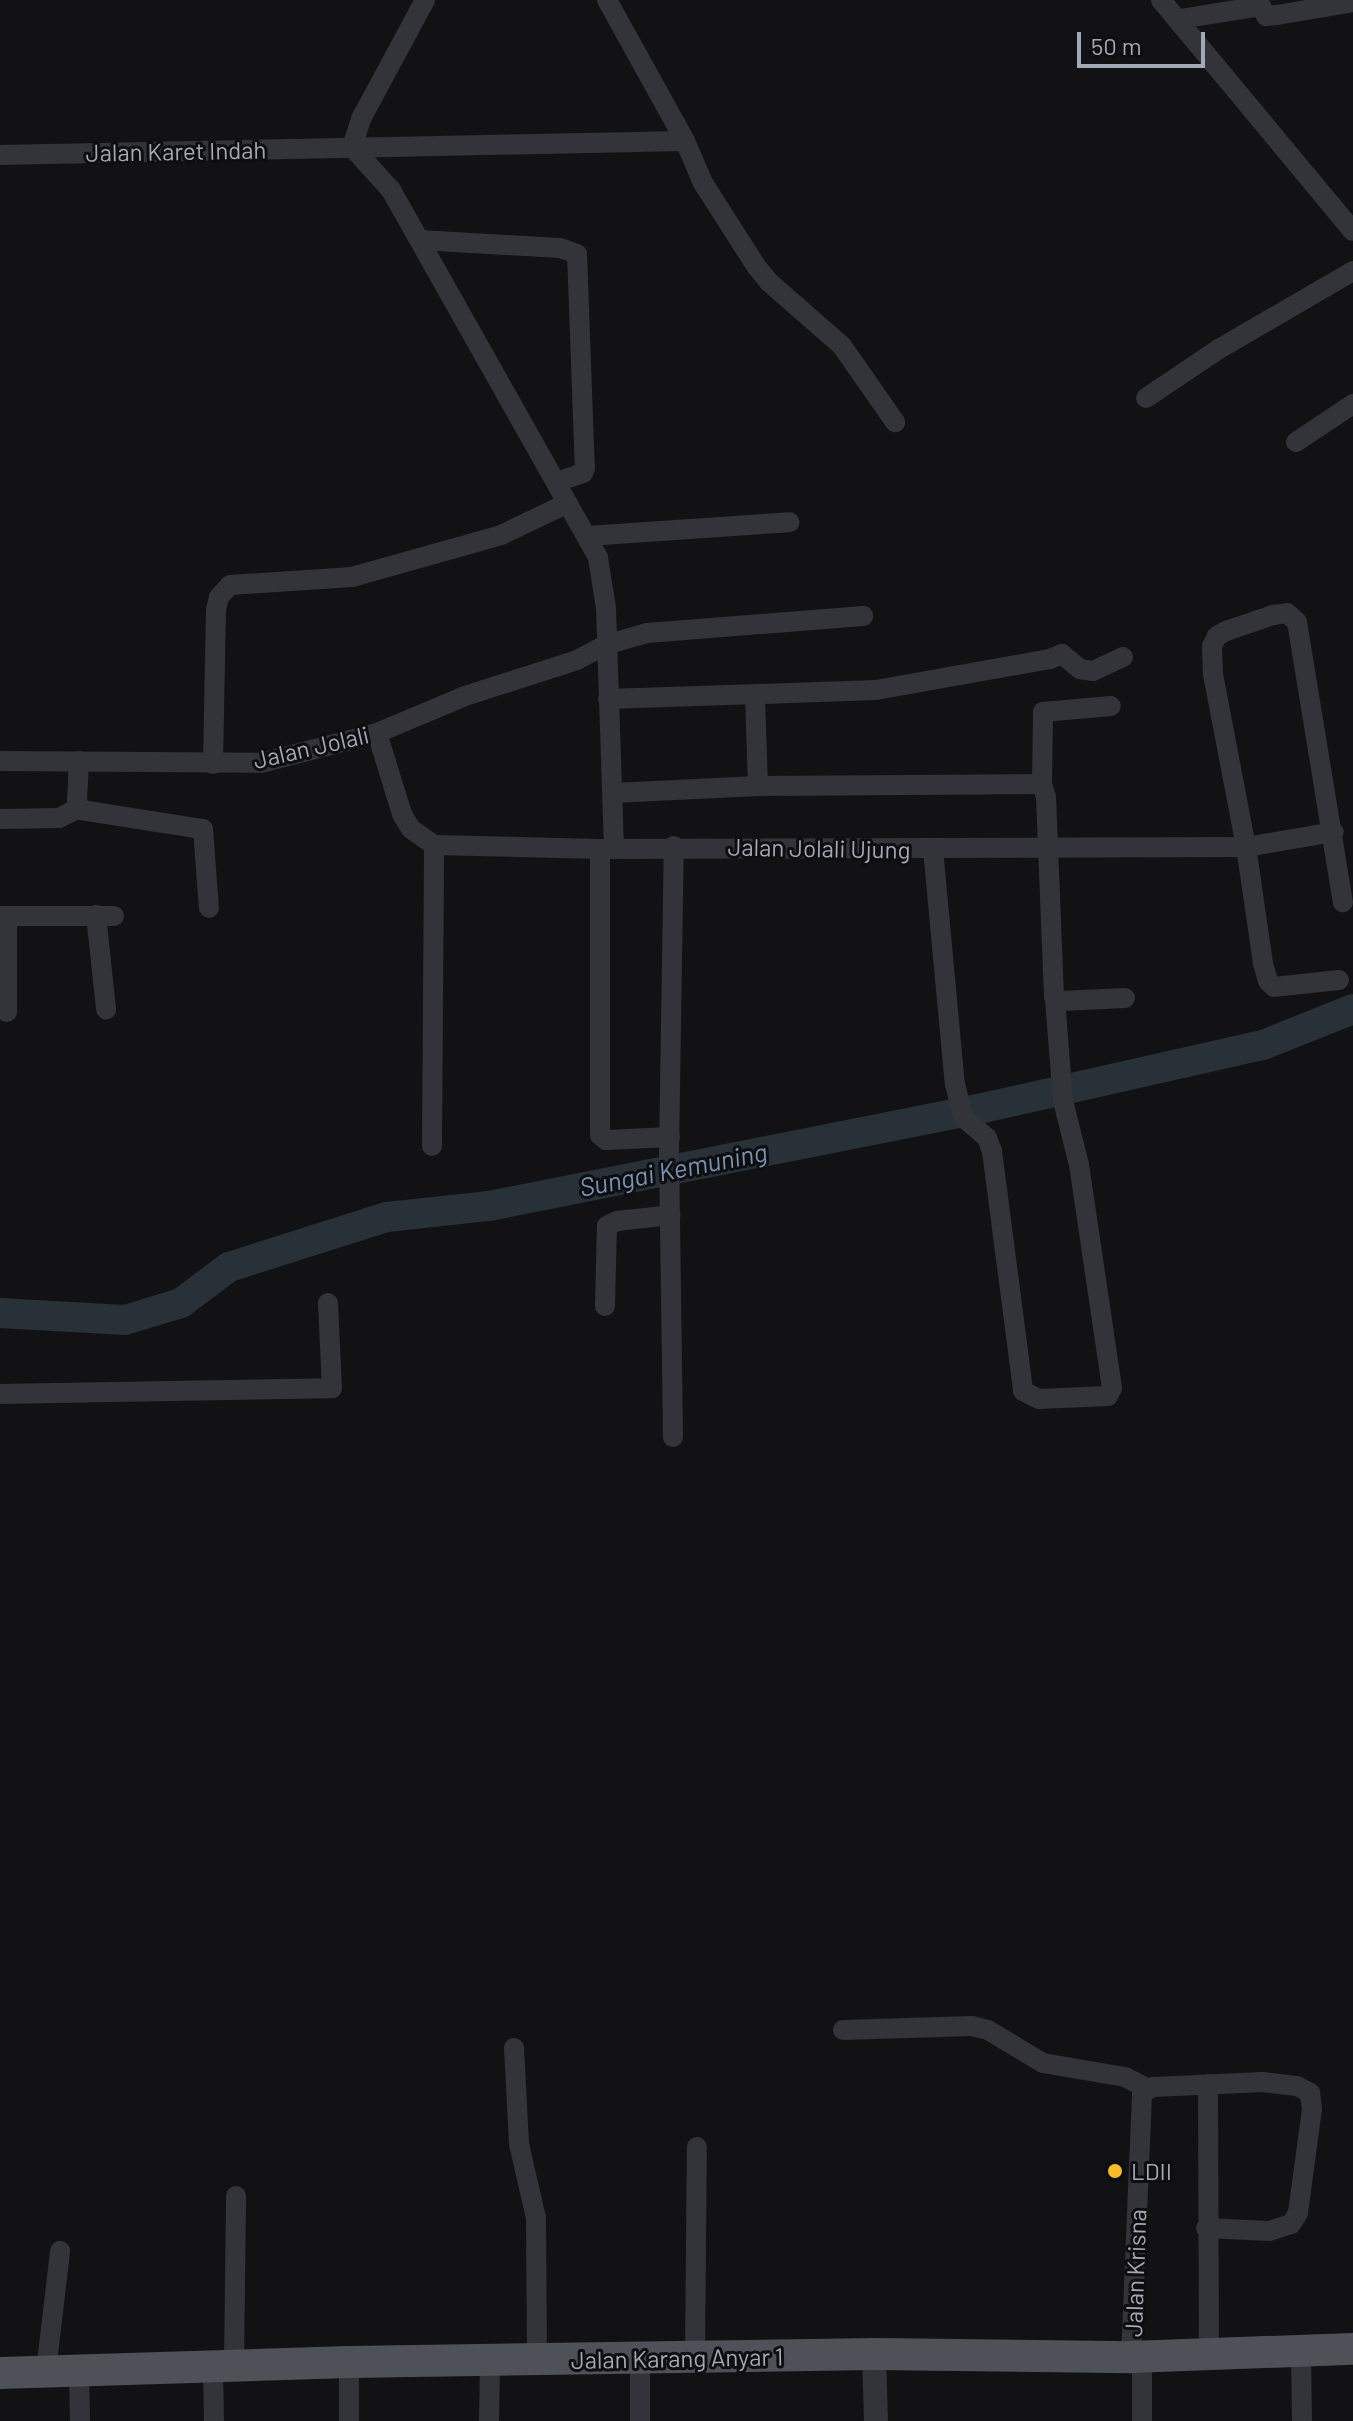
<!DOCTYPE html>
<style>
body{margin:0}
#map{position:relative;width:1353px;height:2421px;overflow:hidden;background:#121214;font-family:Barlow,sans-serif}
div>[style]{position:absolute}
.river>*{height:30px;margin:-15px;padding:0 15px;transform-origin:15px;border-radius:15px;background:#283038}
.minor>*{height:20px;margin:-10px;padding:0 10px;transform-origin:10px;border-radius:10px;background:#333439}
.tertiary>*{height:24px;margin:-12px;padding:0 12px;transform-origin:12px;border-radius:12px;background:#333439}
.primary>*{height:32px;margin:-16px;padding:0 16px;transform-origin:16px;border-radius:16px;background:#4f5159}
.dots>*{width:22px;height:22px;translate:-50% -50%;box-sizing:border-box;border:4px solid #0e0d0f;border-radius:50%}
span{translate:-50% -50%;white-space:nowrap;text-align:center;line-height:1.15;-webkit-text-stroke:6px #0e0d0f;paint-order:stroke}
.street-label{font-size:24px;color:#a3a8b5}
.poi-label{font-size:24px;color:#a3a8b5}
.left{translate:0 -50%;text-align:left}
.water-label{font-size:26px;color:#7894b3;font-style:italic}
.scale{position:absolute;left:1077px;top:32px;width:128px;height:36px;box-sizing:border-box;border:4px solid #a3a8b5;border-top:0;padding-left:10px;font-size:24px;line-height:28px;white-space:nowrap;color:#a3a8b5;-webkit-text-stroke:6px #0e0d0f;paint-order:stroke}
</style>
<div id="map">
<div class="river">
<i style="left:0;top:1313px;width:125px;rotate:3.2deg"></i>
<i style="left:125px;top:1320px;width:59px;rotate:-16.9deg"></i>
<i style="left:181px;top:1303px;width:60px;rotate:-36.9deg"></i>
<i style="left:229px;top:1267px;width:166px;rotate:-17.6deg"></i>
<i style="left:387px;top:1217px;width:103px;rotate:-6.2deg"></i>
<i style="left:489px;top:1206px;width:494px;rotate:-11.2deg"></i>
<i style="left:974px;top:1110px;width:296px;rotate:-12.7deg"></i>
<i style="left:1263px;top:1045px;width:97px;rotate:-21.8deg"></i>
</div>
<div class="minor">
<i style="left:607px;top:0;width:161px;rotate:61deg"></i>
<i style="left:1161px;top:0;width:300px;rotate:50.3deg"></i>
<i style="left:1180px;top:19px;width:82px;rotate:-9.1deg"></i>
<i style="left:1261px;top:6px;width:11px;rotate:63deg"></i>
<i style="left:1266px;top:16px;width:11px;rotate:-5deg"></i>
<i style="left:1277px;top:15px;width:77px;rotate:-9.7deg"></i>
<i style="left:352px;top:147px;width:58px;rotate:47.8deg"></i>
<i style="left:391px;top:190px;width:422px;rotate:60.6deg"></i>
<i style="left:598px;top:558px;width:51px;rotate:80.9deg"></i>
<i style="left:606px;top:608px;width:240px;rotate:88.1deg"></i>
<i style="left:352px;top:147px;width:32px;rotate:-72deg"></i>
<i style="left:362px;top:117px;width:133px;rotate:-61.7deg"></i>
<i style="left:0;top:155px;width:685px;rotate:-1.17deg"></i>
<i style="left:685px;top:141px;width:46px;rotate:66.8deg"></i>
<i style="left:703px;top:183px;width:98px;rotate:57.4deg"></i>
<i style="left:756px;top:266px;width:21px;rotate:51deg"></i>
<i style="left:769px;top:282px;width:97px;rotate:41.2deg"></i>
<i style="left:842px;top:346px;width:93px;rotate:55.1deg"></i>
<i style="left:420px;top:240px;width:140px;rotate:3.3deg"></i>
<i style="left:560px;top:248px;width:18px;rotate:19deg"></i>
<i style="left:577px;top:254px;width:214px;rotate:87.9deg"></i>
<i style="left:585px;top:468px;width:5px;rotate:112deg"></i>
<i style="left:583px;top:473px;width:28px;rotate:161deg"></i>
<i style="left:1146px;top:398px;width:88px;rotate:-33.9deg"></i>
<i style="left:1219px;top:349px;width:155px;rotate:-30.2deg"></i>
<i style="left:1296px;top:442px;width:69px;rotate:-33.7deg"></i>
<i style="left:587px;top:536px;width:203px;rotate:-3.9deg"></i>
<i style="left:755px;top:696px;width:90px;rotate:88.1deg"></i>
<i style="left:608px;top:699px;width:268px;rotate:-1.9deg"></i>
<i style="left:876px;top:690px;width:177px;rotate:-10.1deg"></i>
<i style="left:1050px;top:659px;width:13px;rotate:-23deg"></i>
<i style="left:1062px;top:654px;width:23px;rotate:40deg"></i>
<i style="left:1080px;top:669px;width:13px;rotate:9deg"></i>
<i style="left:1093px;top:671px;width:33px;rotate:-25deg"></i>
<i style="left:377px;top:733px;width:85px;rotate:72.8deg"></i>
<i style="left:402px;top:814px;width:17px;rotate:59deg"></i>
<i style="left:411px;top:829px;width:28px;rotate:35deg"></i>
<i style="left:434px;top:845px;width:166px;rotate:1.4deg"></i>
<i style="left:600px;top:849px;width:646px;rotate:-0.18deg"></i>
<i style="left:1246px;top:847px;width:89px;rotate:-9.7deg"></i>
<i style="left:0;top:761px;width:261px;rotate:0.4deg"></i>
<i style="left:261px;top:763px;width:120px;rotate:-14.5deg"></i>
<i style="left:377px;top:733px;width:95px;rotate:-22.8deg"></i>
<i style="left:465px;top:696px;width:118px;rotate:-17.8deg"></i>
<i style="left:577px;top:660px;width:32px;rotate:-28deg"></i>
<i style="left:605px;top:645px;width:44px;rotate:-15.9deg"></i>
<i style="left:647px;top:633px;width:217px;rotate:-4.5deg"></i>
<i style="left:79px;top:761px;width:41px;rotate:92.8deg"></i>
<i style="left:77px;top:802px;width:9px;rotate:63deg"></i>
<i style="left:81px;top:810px;width:123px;rotate:8.9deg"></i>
<i style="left:203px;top:829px;width:79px;rotate:85.7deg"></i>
<i style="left:213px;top:764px;width:154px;rotate:-88.9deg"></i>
<i style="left:216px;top:610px;width:13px;rotate:-77deg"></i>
<i style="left:219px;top:597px;width:16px;rotate:-47deg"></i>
<i style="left:230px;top:585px;width:122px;rotate:-3.8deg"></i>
<i style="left:352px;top:577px;width:155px;rotate:-15.7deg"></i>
<i style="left:501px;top:535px;width:74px;rotate:-25.5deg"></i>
<i style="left:1042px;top:784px;width:72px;rotate:-89.2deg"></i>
<i style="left:1043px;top:712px;width:68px;rotate:-5deg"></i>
<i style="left:613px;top:793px;width:145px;rotate:-2.8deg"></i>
<i style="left:758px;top:786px;width:284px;rotate:-0.4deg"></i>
<i style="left:1042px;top:784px;width:14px;rotate:73deg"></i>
<i style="left:1046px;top:797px;width:200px;rotate:87.7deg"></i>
<i style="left:1054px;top:997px;width:8px;rotate:30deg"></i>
<i style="left:1061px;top:1001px;width:64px;rotate:-2.7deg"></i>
<i style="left:0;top:819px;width:59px;rotate:-1deg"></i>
<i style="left:59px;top:818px;width:22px;rotate:-27deg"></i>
<i style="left:600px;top:849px;width:286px;rotate:90deg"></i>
<i style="left:600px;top:1135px;width:8px;rotate:40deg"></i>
<i style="left:606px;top:1140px;width:64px;rotate:-2.7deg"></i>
<i style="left:933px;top:849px;width:236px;rotate:84.7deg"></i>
<i style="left:955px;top:1084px;width:34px;rotate:76deg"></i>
<i style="left:963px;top:1117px;width:32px;rotate:41deg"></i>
<i style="left:987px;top:1138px;width:14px;rotate:69deg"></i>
<i style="left:992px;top:1151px;width:242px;rotate:82.6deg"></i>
<i style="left:1023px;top:1391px;width:18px;rotate:27deg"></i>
<i style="left:1039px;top:1399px;width:69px;rotate:-2.5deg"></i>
<i style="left:1108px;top:1396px;width:9px;rotate:-63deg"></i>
<i style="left:1112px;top:1388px;width:225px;rotate:-98.4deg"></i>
<i style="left:1079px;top:1165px;width:66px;rotate:-104deg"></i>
<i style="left:1063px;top:1101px;width:101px;rotate:-94.5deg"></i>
<i style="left:96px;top:915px;width:95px;rotate:83.9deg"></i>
<i style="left:0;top:916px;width:114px"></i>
<i style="left:7px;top:917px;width:95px;rotate:90deg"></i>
<i style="left:1339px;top:980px;width:65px;rotate:173.9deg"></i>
<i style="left:1274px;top:987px;width:8px;rotate:-135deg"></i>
<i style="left:1268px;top:981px;width:19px;rotate:-106deg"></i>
<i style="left:1263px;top:963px;width:117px;rotate:-98.3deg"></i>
<i style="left:1246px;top:847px;width:176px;rotate:-100.8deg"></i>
<i style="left:1213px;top:674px;width:28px;rotate:-92deg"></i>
<i style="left:1212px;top:646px;width:11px;rotate:-63deg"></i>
<i style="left:1217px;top:636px;width:10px;rotate:-29deg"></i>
<i style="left:1226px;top:631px;width:50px;rotate:-18.8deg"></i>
<i style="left:1273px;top:615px;width:14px;rotate:-8deg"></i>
<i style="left:1287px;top:613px;width:13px;rotate:42deg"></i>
<i style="left:1297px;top:622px;width:284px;rotate:80.7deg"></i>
<i style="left:432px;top:1146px;width:301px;rotate:-89.6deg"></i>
<i style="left:605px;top:1306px;width:80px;rotate:-88.6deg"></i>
<i style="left:607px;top:1226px;width:11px;rotate:-27deg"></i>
<i style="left:617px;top:1221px;width:54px;rotate:-6.3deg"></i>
<i style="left:0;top:1394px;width:332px;rotate:-1deg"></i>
<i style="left:332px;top:1388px;width:85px;rotate:-92.7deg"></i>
<i style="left:673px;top:1437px;width:285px;rotate:-90.8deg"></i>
<i style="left:669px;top:1152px;width:306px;rotate:-89.1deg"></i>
<i style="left:843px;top:2030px;width:129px;rotate:-1.8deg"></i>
<i style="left:972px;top:2026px;width:16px;rotate:14deg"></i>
<i style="left:988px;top:2030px;width:64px;rotate:31deg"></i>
<i style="left:1043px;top:2063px;width:83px;rotate:9.7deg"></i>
<i style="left:1125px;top:2077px;width:25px;rotate:27deg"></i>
<i style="left:514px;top:2048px;width:96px;rotate:87deg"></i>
<i style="left:519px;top:2144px;width:76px;rotate:77.1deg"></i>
<i style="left:536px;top:2218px;width:142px;rotate:89.6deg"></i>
<i style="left:1208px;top:2084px;width:271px;rotate:89.8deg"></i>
<i style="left:1301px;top:2351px;width:70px;rotate:89.2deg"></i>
<i style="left:695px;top:2357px;width:210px;rotate:-89.5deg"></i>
<i style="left:1131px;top:2357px;width:264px;rotate:-87.6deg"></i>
<i style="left:1142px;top:2093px;width:13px;rotate:-29deg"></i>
<i style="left:1153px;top:2087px;width:110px;rotate:-2.6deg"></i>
<i style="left:1263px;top:2082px;width:34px;rotate:7deg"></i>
<i style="left:1297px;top:2086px;width:15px;rotate:28deg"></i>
<i style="left:1310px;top:2093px;width:16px;rotate:83deg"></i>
<i style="left:1312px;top:2109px;width:105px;rotate:97.7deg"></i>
<i style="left:1298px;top:2213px;width:13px;rotate:122deg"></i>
<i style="left:1291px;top:2224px;width:23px;rotate:162deg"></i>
<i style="left:1269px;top:2231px;width:63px;rotate:-177.3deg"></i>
<i style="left:640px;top:2358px;width:63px;rotate:90deg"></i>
<i style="left:349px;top:2362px;width:59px;rotate:90deg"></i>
<i style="left:234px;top:2365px;width:169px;rotate:-89.3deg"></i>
<i style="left:213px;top:2366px;width:55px;rotate:89deg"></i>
<i style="left:46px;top:2371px;width:121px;rotate:-83.3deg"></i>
<i style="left:79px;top:2371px;width:50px;rotate:88.9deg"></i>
<i style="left:489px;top:2421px;width:60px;rotate:-89deg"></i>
<i style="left:1142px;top:2421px;width:66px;rotate:-90deg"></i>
</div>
<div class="tertiary">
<i style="left:874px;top:2354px;width:67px;rotate:88.3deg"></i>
</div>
<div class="primary">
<i style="left:0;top:2373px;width:349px;rotate:-1.8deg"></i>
<i style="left:349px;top:2362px;width:525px;rotate:-0.87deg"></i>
<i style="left:874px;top:2354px;width:257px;rotate:0.7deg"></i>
<i style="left:1131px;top:2357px;width:222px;rotate:-2.1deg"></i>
</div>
<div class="dots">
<i style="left:1115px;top:2171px;background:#fbbd23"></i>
</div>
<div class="street-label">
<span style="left:176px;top:151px;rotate:-1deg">Jalan Karet Indah</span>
<span style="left:311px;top:747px;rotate:-13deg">Jalan Jolali</span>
<span style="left:819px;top:848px;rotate:1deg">Jalan Jolali Ujung</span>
<span style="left:1135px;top:2273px;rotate:-88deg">Jalan Krisna</span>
<span style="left:677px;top:2358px;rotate:-1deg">Jalan Karang Anyar 1</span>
</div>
<div class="poi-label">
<span class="left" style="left:1131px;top:2171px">LDII</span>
</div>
<div class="water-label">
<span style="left:673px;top:1169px;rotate:-11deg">Sungai Kemuning</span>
</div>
<div class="scale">50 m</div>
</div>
